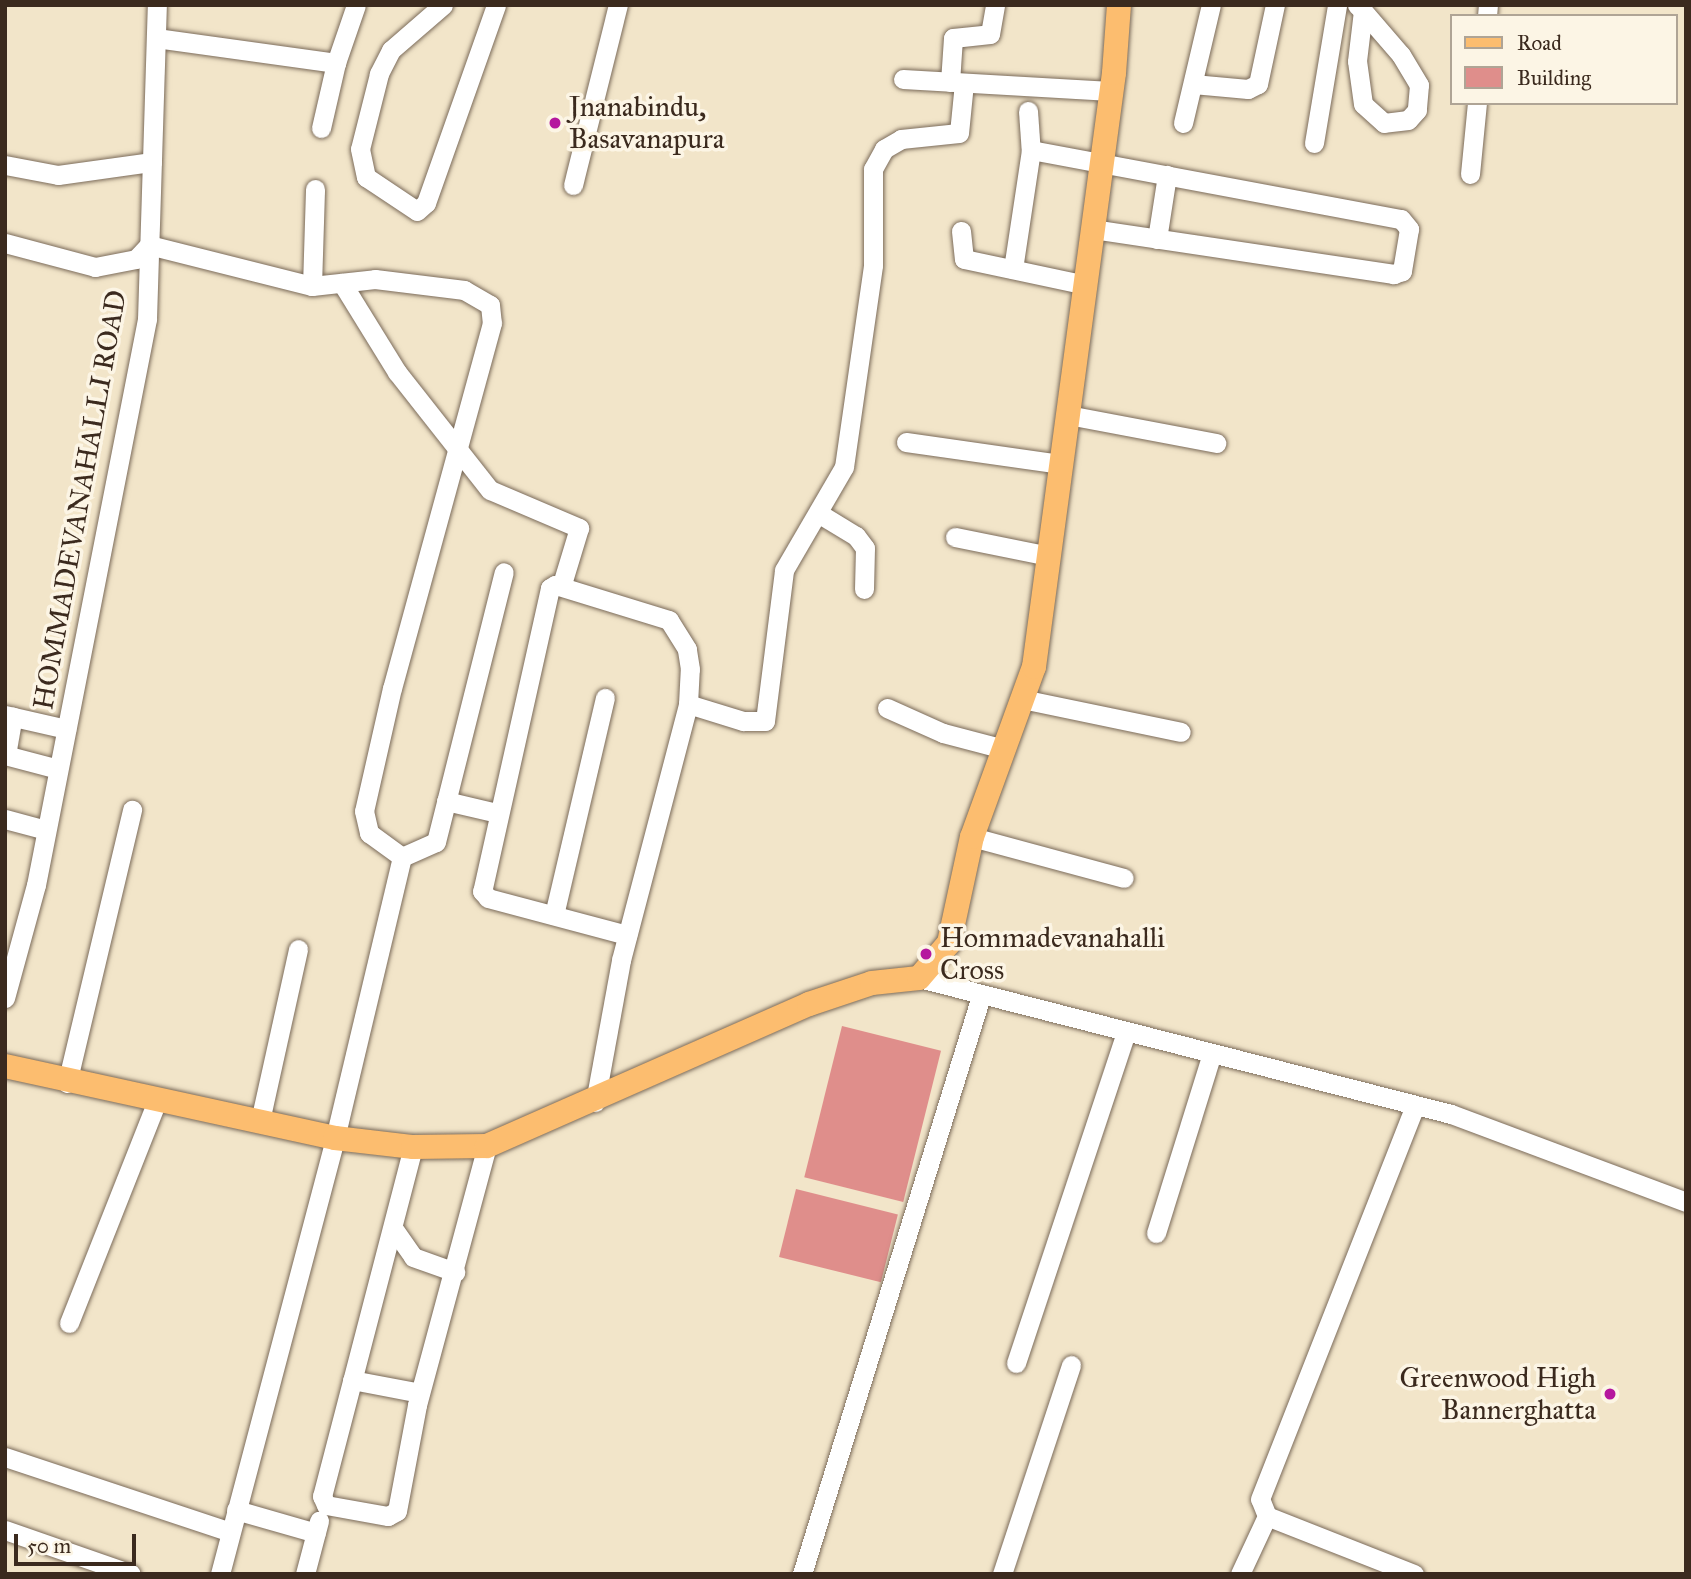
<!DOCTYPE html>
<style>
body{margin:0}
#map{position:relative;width:1691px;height:1579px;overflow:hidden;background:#f2e5c9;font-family:"IM FELL Great Primer",serif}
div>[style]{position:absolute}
.building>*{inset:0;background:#df8e8b;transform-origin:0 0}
.roads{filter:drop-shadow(0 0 2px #7b6b5a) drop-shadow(0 0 2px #7b6b5a)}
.minor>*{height:19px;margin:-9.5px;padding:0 9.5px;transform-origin:9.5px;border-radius:9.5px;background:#fff}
.major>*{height:24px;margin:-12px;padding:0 12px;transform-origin:12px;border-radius:12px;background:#fcbd6f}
.dots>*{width:19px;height:19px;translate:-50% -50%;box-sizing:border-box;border:4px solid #fcf5e5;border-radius:50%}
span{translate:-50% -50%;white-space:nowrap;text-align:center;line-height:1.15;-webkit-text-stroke:7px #fcf5e5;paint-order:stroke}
.poi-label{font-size:28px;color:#3b2a1e}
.left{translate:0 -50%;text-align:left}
.right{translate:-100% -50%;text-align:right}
.street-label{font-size:28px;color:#3b2a1e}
.frame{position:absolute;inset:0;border:7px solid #3b2a1e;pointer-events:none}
.legend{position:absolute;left:1450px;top:14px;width:228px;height:91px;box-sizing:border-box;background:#fcf5e5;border:2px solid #afa495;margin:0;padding:9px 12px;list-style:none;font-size:21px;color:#3b2a1e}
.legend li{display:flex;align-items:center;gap:14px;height:35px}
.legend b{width:35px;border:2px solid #afa495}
.scale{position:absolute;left:14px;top:1534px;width:122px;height:32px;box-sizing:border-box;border:4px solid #3b2a1e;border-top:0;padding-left:9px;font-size:21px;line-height:24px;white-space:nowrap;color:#3b2a1e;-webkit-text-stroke:5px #fcf5e5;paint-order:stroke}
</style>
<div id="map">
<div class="building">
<i style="left:842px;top:1026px;width:102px;height:156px;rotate:14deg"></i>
<i style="left:796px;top:1189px;width:105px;height:70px;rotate:14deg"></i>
</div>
<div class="roads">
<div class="minor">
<i style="left:443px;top:5px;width:69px;rotate:139.1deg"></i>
<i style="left:391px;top:50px;width:27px;rotate:117deg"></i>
<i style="left:379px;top:74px;width:77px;rotate:104.2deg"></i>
<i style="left:360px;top:149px;width:29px;rotate:78deg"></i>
<i style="left:366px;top:177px;width:61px;rotate:33.7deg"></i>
<i style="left:417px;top:211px;width:12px;rotate:-42deg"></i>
<i style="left:426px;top:203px;width:210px;rotate:-70.5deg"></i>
<i style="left:1357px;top:5px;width:8px;rotate:45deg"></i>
<i style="left:1363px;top:11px;width:58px;rotate:49.2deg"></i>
<i style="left:1401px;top:55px;width:35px;rotate:59deg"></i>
<i style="left:1419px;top:85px;width:25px;rotate:95deg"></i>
<i style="left:1417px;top:110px;width:13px;rotate:132deg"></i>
<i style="left:1408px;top:120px;width:24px;rotate:173deg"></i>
<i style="left:1384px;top:123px;width:28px;rotate:-138deg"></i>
<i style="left:1363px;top:104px;width:43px;rotate:-97.9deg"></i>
<i style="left:1357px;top:61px;width:50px;rotate:-83.2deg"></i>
<i style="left:1487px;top:16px;width:11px;rotate:-85deg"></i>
<i style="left:156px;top:38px;width:182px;rotate:7.9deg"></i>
<i style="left:336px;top:63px;width:61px;rotate:-71deg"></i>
<i style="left:903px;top:79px;width:208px;rotate:3.3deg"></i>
<i style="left:950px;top:82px;width:44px;rotate:-86.1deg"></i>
<i style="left:953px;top:38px;width:37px;rotate:-6deg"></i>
<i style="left:990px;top:34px;width:29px;rotate:-80deg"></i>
<i style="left:1193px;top:84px;width:55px;rotate:5.2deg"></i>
<i style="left:1248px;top:89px;width:11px;rotate:-27deg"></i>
<i style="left:1258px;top:84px;width:81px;rotate:-77.9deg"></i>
<i style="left:1028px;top:111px;width:39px;rotate:86deg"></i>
<i style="left:1183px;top:123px;width:121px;rotate:-76.7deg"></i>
<i style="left:321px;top:128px;width:67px;rotate:-77deg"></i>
<i style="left:1314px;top:143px;width:140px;rotate:-80.5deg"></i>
<i style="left:5px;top:165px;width:54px;rotate:10.7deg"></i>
<i style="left:58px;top:175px;width:95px;rotate:-7.9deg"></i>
<i style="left:1470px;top:174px;width:71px;rotate:-84.4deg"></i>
<i style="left:573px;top:185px;width:186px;rotate:-76deg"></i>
<i style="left:961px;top:231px;width:28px;rotate:84deg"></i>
<i style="left:964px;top:259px;width:125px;rotate:12deg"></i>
<i style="left:1157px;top:239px;width:65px;rotate:-81.1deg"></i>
<i style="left:5px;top:243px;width:93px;rotate:14.9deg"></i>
<i style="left:95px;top:267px;width:42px;rotate:-11deg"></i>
<i style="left:136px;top:259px;width:19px;rotate:-47deg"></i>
<i style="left:149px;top:245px;width:168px;rotate:14.1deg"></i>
<i style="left:312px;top:286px;width:63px;rotate:-6.3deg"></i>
<i style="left:375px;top:279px;width:90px;rotate:7deg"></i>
<i style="left:464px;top:290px;width:30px;rotate:30deg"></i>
<i style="left:490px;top:305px;width:18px;rotate:84deg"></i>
<i style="left:492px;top:323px;width:378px;rotate:105.3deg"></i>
<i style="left:392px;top:688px;width:126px;rotate:102.8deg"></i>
<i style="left:364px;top:811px;width:23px;rotate:77deg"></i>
<i style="left:369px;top:833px;width:41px;rotate:36deg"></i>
<i style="left:1013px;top:269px;width:120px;rotate:-81.4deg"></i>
<i style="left:1031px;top:150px;width:376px;rotate:10.6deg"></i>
<i style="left:1401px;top:219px;width:13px;rotate:51deg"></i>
<i style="left:1409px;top:229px;width:43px;rotate:99.5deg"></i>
<i style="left:1402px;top:271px;width:9px;rotate:159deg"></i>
<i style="left:1394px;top:274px;width:304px;rotate:-171.5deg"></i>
<i style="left:342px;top:283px;width:105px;rotate:58.3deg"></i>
<i style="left:397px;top:372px;width:150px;rotate:51.8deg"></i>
<i style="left:490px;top:490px;width:97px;rotate:23.1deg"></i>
<i style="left:579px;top:528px;width:59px;rotate:106.9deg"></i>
<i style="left:312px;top:286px;width:97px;rotate:-88.2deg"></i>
<i style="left:1068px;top:415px;width:151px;rotate:10.7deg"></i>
<i style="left:906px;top:442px;width:157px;rotate:8.1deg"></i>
<i style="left:818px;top:513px;width:44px;rotate:31.2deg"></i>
<i style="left:856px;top:536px;width:15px;rotate:53deg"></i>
<i style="left:865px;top:548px;width:41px;rotate:91.4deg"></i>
<i style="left:955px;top:537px;width:96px;rotate:11.4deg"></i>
<i style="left:1022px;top:699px;width:162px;rotate:11.7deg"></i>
<i style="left:688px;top:704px;width:58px;rotate:17.2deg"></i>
<i style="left:743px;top:721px;width:22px"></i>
<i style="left:765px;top:721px;width:152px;rotate:-82.8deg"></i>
<i style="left:784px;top:570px;width:119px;rotate:-59.8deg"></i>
<i style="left:844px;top:467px;width:204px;rotate:-81.8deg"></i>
<i style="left:873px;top:265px;width:96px;rotate:-90deg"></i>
<i style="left:873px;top:169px;width:23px;rotate:-61deg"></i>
<i style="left:884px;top:149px;width:20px;rotate:-30deg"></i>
<i style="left:901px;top:139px;width:58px;rotate:-5.9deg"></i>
<i style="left:959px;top:133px;width:50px;rotate:-84.3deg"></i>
<i style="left:887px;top:708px;width:61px;rotate:24.1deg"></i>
<i style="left:943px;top:733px;width:63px;rotate:14.7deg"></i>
<i style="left:5px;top:715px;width:63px;rotate:12.9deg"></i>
<i style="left:5px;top:755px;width:55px;rotate:14.8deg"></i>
<i style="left:6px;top:755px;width:39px;rotate:-80deg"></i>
<i style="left:446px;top:801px;width:52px;rotate:13.2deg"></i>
<i style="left:5px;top:819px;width:42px;rotate:15deg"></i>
<i style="left:972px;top:837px;width:157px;rotate:15.1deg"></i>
<i style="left:402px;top:857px;width:37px;rotate:-24deg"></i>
<i style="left:436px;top:842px;width:278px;rotate:-75.9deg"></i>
<i style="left:554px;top:915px;width:223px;rotate:-76.8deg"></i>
<i style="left:919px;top:978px;width:549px;rotate:14.34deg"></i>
<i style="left:1451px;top:1114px;width:251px;rotate:20.5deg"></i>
<i style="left:5px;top:998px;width:117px;rotate:-74.7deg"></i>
<i style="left:36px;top:885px;width:577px;rotate:-78.9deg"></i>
<i style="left:147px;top:319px;width:314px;rotate:-88.2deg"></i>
<i style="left:67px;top:1083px;width:281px;rotate:-76.6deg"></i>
<i style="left:595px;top:1102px;width:144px;rotate:-79.6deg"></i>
<i style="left:621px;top:960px;width:265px;rotate:-75.3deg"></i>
<i style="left:688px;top:704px;width:35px;rotate:-87deg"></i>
<i style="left:690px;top:669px;width:20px;rotate:-99deg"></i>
<i style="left:687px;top:649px;width:34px;rotate:-122deg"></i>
<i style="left:669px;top:620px;width:119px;rotate:-162.9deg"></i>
<i style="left:555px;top:585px;width:6px;rotate:149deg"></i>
<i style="left:550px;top:588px;width:311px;rotate:102.6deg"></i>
<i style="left:482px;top:891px;width:9px;rotate:49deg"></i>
<i style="left:488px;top:898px;width:144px;rotate:14.9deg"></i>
<i style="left:260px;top:1121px;width:176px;rotate:-77.5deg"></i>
<i style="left:413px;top:1147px;width:361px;rotate:104.6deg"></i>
<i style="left:322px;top:1496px;width:10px;rotate:66deg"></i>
<i style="left:326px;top:1505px;width:63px;rotate:10.1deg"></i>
<i style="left:388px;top:1516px;width:10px;rotate:-29deg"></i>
<i style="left:397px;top:1511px;width:108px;rotate:-79.3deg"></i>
<i style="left:417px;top:1405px;width:268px;rotate:-74.9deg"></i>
<i style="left:393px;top:1228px;width:35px;rotate:55deg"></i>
<i style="left:413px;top:1257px;width:45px;rotate:19.7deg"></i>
<i style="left:1156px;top:1233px;width:185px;rotate:-72.7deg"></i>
<i style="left:69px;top:1323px;width:239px;rotate:-68.4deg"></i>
<i style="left:1016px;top:1363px;width:349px;rotate:-71.6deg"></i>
<i style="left:352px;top:1380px;width:69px;rotate:10.8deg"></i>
<i style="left:5px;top:1457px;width:237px;rotate:18.4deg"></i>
<i style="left:236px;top:1510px;width:83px;rotate:16deg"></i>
<i style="left:5px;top:1530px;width:133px;rotate:19.2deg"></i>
<i style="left:220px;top:1574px;width:451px;rotate:-75.2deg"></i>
<i style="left:335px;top:1138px;width:289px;rotate:-76.6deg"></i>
<i style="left:305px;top:1574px;width:55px;rotate:-75.2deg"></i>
<i style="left:802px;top:1574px;width:605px;rotate:-72.79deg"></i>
<i style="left:1002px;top:1574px;width:220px;rotate:-71.7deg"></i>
<i style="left:1240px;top:1574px;width:64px;rotate:-65deg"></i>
<i style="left:1414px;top:1574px;width:158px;rotate:-158.5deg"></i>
<i style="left:1267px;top:1516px;width:18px;rotate:-112deg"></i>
<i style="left:1260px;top:1499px;width:423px;rotate:-68.5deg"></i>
</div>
<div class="major">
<i style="left:5px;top:1066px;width:338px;rotate:12.3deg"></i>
<i style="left:335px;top:1138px;width:79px;rotate:6.6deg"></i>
<i style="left:413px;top:1147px;width:74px;rotate:-0.8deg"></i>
<i style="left:487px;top:1146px;width:352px;rotate:-23.8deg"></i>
<i style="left:809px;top:1004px;width:66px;rotate:-18.4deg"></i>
<i style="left:872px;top:983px;width:47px;rotate:-6.1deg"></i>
<i style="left:919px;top:978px;width:46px;rotate:-49.4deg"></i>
<i style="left:949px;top:943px;width:108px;rotate:-77.8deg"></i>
<i style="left:972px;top:837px;width:181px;rotate:-70deg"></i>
<i style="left:1034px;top:667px;width:599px;rotate:-82.33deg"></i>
<i style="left:1114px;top:73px;width:68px;rotate:-85.8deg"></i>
</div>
</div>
<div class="dots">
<i style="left:555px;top:123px;background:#b5179e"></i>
<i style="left:926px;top:954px;background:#b5179e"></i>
<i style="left:1610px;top:1394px;background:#b5179e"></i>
</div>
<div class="poi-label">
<span class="left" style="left:569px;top:123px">Jnanabindu,<br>Basavanapura</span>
<span class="left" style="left:940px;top:954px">Hommadevanahalli<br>Cross</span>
<span class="right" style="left:1596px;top:1394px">Greenwood High<br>Bannerghatta</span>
</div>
<div class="street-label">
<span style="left:80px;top:500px;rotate:-80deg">HOMMADEVANAHALLI ROAD</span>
</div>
<div class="frame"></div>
<ul class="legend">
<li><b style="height:9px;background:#fcbd6f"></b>Road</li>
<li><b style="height:19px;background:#df8e8b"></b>Building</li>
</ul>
<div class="scale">50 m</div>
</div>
